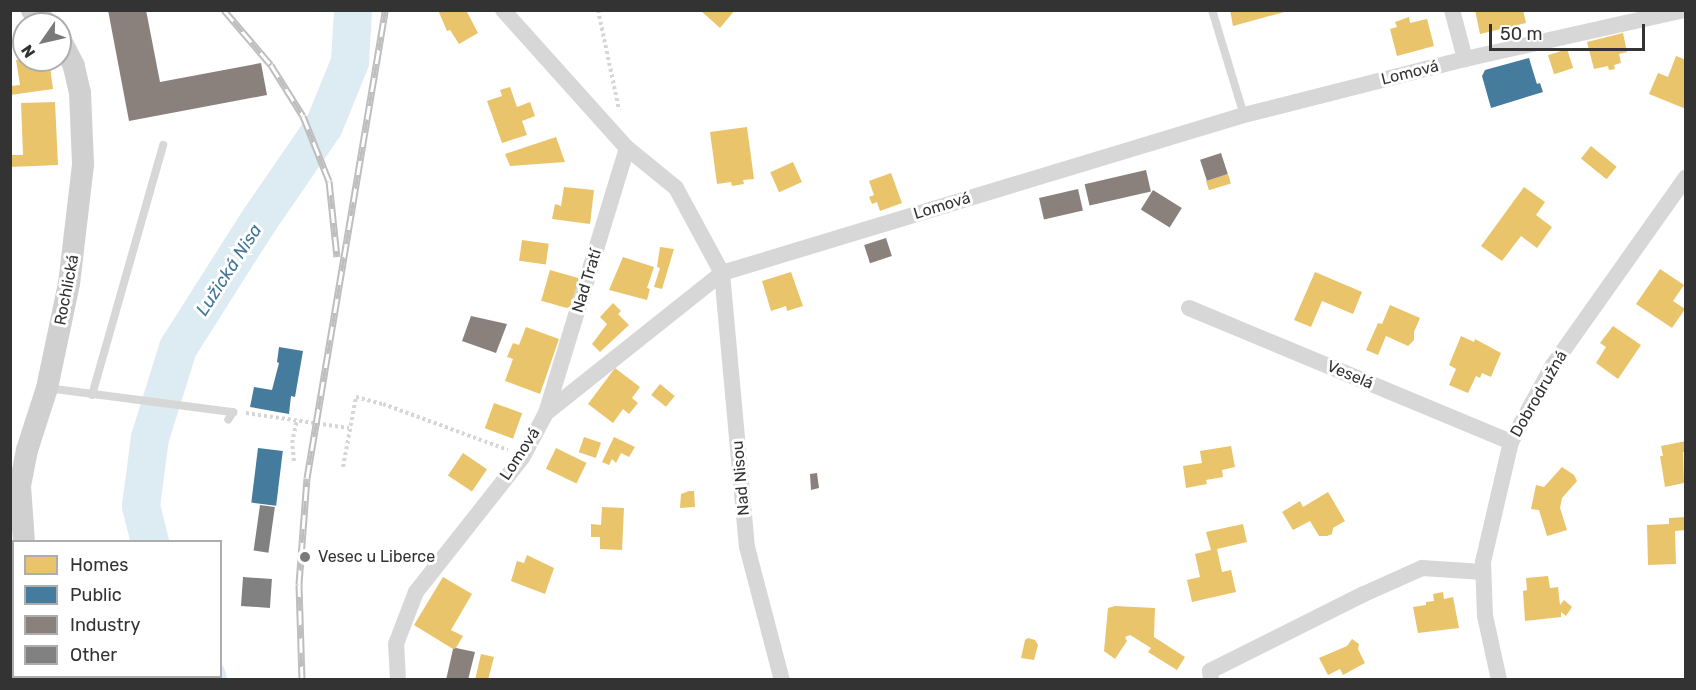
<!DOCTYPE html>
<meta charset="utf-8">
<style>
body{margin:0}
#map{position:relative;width:1696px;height:690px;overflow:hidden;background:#fff;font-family:Rubik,sans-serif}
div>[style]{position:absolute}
.homes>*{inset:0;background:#e9c46a;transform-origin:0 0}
.public>*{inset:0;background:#457b9d;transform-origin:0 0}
.industry>*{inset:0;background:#8a817c;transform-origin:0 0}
.river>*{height:38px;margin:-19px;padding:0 19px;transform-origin:19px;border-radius:19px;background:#ddebf3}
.building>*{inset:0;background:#818181;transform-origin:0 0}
.path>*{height:4px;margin-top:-2px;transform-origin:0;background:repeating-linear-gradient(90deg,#d6d6d6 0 3px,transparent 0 6px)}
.lane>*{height:8px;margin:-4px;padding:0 4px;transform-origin:4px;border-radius:4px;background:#d7d7d7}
.street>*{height:16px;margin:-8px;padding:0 8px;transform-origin:8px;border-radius:8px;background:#d7d7d7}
.secondary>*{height:22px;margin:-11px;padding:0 11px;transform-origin:11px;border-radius:11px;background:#d0d0d0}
.rail>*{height:7px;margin-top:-3.5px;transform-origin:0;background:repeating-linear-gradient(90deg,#fff 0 14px,#bebebe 0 28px);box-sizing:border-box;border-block:2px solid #bebebe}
.dots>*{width:16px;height:16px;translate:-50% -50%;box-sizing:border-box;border:3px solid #fff;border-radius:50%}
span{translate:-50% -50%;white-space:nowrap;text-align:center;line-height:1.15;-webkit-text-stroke:6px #fff;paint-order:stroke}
.street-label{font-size:16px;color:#333}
.poi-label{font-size:16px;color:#333}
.left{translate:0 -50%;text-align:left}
.water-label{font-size:18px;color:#3f7597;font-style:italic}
.frame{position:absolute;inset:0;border:12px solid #333;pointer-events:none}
.legend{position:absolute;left:12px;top:540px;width:210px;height:138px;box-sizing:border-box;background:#fff;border:2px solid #adadad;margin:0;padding:8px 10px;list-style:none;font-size:18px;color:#333}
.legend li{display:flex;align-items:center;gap:12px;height:30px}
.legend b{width:30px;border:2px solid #adadad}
.north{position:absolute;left:12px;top:12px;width:60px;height:60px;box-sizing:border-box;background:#fff;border:2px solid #adadad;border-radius:50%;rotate:236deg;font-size:16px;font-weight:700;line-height:24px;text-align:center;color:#333}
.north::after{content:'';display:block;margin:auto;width:21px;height:27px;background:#7a7a7a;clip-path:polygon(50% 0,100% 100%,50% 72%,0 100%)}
.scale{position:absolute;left:1489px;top:24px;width:156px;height:27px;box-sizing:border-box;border:3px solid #333;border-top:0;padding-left:8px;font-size:18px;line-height:21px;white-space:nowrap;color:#333;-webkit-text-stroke:4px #fff;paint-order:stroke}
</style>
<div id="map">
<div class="homes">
<i style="clip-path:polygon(438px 10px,466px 10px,478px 33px,459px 44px,450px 30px,447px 31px)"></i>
<i style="clip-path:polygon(700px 10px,735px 10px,720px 28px)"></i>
<i style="clip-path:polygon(1230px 10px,1288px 10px,1288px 11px,1233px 26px)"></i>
<i style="clip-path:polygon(1475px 10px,1523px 10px,1526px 23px,1480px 34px)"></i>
<i style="clip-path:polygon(1409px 17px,1410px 23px,1427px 19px,1434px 46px,1397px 56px,1390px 29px,1397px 27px,1395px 22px)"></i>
<i style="clip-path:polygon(1623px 33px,1627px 52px,1619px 54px,1621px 63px,1614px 65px,1615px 69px,1609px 70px,1608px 66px,1594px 69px,1587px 42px)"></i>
<i style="left:1567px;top:49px;width:20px;height:20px;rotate:72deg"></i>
<i style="clip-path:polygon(1676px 56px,1686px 60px,1686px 109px,1649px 94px,1658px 73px,1668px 77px)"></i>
<i style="clip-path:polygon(16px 60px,49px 60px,53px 89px,10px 95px,10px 86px,20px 85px)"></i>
<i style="clip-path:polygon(510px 87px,517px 107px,530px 102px,535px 116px,522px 121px,527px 135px,502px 143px,487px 101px,502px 96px,500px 90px)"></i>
<i style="clip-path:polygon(55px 102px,58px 165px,10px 167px,10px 155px,23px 155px,21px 103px)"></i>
<i style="clip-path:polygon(747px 127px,754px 179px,743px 180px,744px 184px,732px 186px,731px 182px,717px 184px,710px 132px)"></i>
<i style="clip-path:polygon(556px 137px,565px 162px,510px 166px,505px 154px)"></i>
<i style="left:1591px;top:146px;width:33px;height:16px;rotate:39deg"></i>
<i style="left:793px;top:162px;width:22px;height:25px;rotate:66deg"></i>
<i style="clip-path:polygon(891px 173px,902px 203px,880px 211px,877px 202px,872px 204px,869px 197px,874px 195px,869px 181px)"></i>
<i style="left:1228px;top:174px;width:10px;height:23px;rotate:73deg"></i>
<i style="clip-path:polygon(564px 187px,594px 190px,590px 224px,552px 219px,555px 204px,561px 206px)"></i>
<i style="clip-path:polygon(1524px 187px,1545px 202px,1536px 215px,1552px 227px,1537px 248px,1521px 236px,1502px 261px,1481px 246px)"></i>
<i style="left:522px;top:240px;width:27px;height:21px;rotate:8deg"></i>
<i style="clip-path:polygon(660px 247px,674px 249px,662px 289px,654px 287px,660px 268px,657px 267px)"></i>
<i style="clip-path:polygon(623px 257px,654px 267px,647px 288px,650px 289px,647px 300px,609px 290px)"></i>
<i style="clip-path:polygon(1660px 269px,1684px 285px,1673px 301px,1685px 309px,1672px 328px,1636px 304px)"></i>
<i style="left:550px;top:270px;width:32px;height:32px;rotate:16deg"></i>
<i style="clip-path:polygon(791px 272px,803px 306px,787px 311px,786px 306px,771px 311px,762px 281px)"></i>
<i style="clip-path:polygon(1315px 272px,1362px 292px,1353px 314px,1322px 301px,1311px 327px,1294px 320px)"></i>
<i style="clip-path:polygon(613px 303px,621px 311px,618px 314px,629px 325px,600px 352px,592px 344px,607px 324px,600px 317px)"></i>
<i style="clip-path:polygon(1390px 305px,1420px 318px,1414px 332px,1414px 340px,1408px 346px,1386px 336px,1378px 355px,1366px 350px,1378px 323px,1382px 324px)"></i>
<i style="clip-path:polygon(1613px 326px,1641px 345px,1618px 379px,1596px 363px,1606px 347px,1600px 343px)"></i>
<i style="clip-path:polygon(526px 327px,559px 339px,540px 394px,505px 381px,513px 359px,507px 357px,513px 343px,519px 345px)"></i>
<i style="clip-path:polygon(1461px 336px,1474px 342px,1475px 339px,1501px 353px,1491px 377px,1482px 373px,1480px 378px,1476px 376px,1468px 393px,1449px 385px,1456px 369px,1449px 365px)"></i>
<i style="clip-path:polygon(615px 368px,640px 387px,632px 398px,638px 403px,629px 414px,623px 409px,613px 423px,588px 404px)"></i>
<i style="left:660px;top:384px;width:19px;height:14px;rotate:39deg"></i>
<i style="left:494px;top:403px;width:30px;height:27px;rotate:20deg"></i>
<i style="left:584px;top:437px;width:18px;height:16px;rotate:19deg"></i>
<i style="clip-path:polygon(614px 437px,635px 447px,629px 457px,621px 453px,616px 463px,612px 459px,609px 465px,602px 462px)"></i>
<i style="clip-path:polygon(1686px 441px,1686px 452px,1683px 452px,1684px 483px,1665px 487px,1660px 456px,1663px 456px,1661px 446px)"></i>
<i style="clip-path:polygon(1231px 446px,1235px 467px,1222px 470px,1223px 477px,1206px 480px,1207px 484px,1186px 488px,1183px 466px,1202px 463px,1200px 451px)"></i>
<i style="left:556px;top:448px;width:34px;height:23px;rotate:26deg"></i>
<i style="left:463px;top:453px;width:29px;height:27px;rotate:34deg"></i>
<i style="clip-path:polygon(1562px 467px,1574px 475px,1577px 481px,1562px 498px,1560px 508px,1567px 530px,1547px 536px,1539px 510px,1531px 509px,1536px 485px,1544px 487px)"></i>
<i style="clip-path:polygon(689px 491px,694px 491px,695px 507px,680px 508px,681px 494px)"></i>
<i style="clip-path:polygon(1328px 492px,1345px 521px,1333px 528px,1332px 534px,1327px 536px,1319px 536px,1310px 521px,1293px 530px,1282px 512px,1300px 501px,1303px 507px)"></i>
<i style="clip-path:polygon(602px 507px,624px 508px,622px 550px,600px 549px,600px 537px,591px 537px,591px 524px,601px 525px)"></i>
<i style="clip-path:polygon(1686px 517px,1686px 530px,1675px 531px,1676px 564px,1648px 565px,1647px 525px,1669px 524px,1669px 518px)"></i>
<i style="clip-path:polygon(1243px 524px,1247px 542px,1217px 549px,1222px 572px,1231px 570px,1236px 592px,1192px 602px,1187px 580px,1200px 577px,1195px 554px,1211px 550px,1206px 532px)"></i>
<i style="clip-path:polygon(527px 555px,554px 568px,545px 594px,511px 581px,517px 561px,524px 563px)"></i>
<i style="clip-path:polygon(1548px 576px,1550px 588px,1558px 587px,1560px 605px,1564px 600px,1572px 607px,1566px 616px,1561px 612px,1561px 617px,1525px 621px,1523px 591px,1527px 590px,1526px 578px)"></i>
<i style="clip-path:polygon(443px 577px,472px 594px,451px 630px,463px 636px,456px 648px,453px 649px,414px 625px)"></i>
<i style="clip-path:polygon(1443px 592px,1444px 599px,1453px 597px,1459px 628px,1418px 633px,1413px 607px,1426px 605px,1426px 602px,1434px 601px,1433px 594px)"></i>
<i style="clip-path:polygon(1115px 606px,1155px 608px,1154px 637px,1185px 657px,1177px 670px,1148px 652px,1151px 648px,1130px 635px,1125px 637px,1127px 641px,1115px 659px,1104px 651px,1108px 608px)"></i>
<i style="clip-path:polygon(1028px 638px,1035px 640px,1038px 645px,1034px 660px,1021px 658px,1025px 640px)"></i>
<i style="clip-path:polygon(1352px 639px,1359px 644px,1358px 649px,1365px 663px,1343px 675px,1340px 669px,1328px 675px,1319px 658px,1347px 646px)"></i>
<i style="clip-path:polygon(481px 654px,494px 657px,488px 680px,475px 680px)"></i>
</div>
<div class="public">
<i style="clip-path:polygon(1529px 58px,1536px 81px,1537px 84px,1540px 83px,1543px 92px,1491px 108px,1482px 76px,1485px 70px)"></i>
<i style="clip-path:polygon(279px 347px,303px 351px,295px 397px,291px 396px,289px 414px,250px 407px,254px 387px,272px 390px,279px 363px,277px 362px)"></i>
<i style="left:258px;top:448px;width:25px;height:55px;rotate:7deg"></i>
</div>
<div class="industry">
<i style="clip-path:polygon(108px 10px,146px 10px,160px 82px,261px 63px,267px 95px,129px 121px)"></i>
<i style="left:1221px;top:153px;width:22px;height:22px;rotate:72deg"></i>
<i style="left:1146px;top:170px;width:22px;height:63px;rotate:77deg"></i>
<i style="left:1078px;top:189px;width:22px;height:40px;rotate:77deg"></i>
<i style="left:1153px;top:190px;width:34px;height:23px;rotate:32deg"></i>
<i style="left:886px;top:238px;width:19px;height:23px;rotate:72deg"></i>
<i style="clip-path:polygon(471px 316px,507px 324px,496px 353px,462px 341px)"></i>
<i style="clip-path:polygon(817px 473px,819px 488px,811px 490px,810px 474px)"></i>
<i style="clip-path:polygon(456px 648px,475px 652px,468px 680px,446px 680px,453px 649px)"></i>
</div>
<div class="river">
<i style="left:150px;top:542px;width:37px;rotate:-104deg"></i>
<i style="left:141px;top:506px;width:69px;rotate:-82.5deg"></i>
<i style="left:150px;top:438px;width:94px;rotate:-72.7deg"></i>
<i style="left:178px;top:348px;width:149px;rotate:-57.6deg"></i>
<i style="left:258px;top:222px;width:116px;rotate:-55.5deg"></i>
<i style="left:324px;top:126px;width:69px;rotate:-67.9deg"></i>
<i style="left:350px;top:62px;width:52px;rotate:-86.7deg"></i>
<i style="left:207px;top:676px;width:4px;rotate:76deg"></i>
</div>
<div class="building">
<i style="left:260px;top:505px;width:15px;height:46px;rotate:8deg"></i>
<i style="left:243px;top:577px;width:29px;height:29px;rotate:4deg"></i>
</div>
<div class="path">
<i style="left:598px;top:10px;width:102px;rotate:78.1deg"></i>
<i style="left:246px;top:413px;width:104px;rotate:8.3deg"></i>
<i style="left:294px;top:461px;width:18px;rotate:-96deg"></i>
<i style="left:292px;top:443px;width:24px;rotate:-78deg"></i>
<i style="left:343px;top:467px;width:71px;rotate:-79.5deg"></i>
<i style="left:356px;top:397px;width:28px;rotate:15deg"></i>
<i style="left:383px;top:404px;width:133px;rotate:20.2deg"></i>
</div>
<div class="lane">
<i style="left:1212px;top:10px;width:110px;rotate:73.1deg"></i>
<i style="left:47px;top:388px;width:188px;rotate:7.4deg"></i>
<i style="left:233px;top:412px;width:9px;rotate:122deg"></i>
<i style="left:92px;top:395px;width:260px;rotate:-74.1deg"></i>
</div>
<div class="street">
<i style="left:503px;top:10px;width:186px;rotate:48.1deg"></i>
<i style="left:627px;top:148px;width:63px;rotate:39.2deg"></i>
<i style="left:676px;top:188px;width:97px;rotate:61.6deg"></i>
<i style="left:722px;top:273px;width:275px;rotate:84.8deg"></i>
<i style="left:747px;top:547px;width:138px;rotate:75.3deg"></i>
<i style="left:1452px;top:10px;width:51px;rotate:75.1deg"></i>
<i style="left:1189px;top:308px;width:349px;rotate:22.6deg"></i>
<i style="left:546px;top:413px;width:277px;rotate:-73deg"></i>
<i style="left:398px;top:680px;width:36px;rotate:-93deg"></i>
<i style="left:396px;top:644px;width:56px;rotate:-69deg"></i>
<i style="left:416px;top:592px;width:171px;rotate:-51.7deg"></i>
<i style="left:522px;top:458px;width:51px;rotate:-61.9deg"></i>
<i style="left:546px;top:413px;width:225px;rotate:-38.5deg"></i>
<i style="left:722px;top:273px;width:545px;rotate:-16.84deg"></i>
<i style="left:1244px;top:115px;width:228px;rotate:-14.2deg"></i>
<i style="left:1465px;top:59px;width:225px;rotate:-12.6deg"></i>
<i style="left:1211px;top:680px;width:9px;rotate:-96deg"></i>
<i style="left:1210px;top:671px;width:172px;rotate:-26.6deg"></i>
<i style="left:1364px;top:594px;width:64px;rotate:-24.1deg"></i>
<i style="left:1422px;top:568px;width:61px;rotate:3.8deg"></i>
<i style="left:1499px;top:680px;width:66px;rotate:-102.3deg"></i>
<i style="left:1485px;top:616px;width:54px;rotate:-92.1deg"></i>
<i style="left:1483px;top:562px;width:123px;rotate:-76.9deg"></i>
<i style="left:1511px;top:442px;width:88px;rotate:-61.4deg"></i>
<i style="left:1553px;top:365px;width:230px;rotate:-54.7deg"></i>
</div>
<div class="secondary">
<i style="left:32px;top:10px;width:21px;rotate:41deg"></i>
<i style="left:24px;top:542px;width:56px;rotate:-94.1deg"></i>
<i style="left:20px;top:486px;width:37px;rotate:-79deg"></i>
<i style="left:27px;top:450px;width:65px;rotate:-72.1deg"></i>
<i style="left:47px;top:388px;width:106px;rotate:-78.1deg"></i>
<i style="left:69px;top:284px;width:121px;rotate:-83.3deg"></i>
<i style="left:83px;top:164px;width:71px;rotate:-92.4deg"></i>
<i style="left:80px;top:93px;width:28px;rotate:-103deg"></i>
<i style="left:74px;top:66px;width:31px;rotate:-117deg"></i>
<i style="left:78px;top:676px;width:4px;rotate:76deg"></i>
</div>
<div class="rail">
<i style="left:224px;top:10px;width:72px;rotate:49.5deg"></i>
<i style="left:271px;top:65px;width:60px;rotate:57.9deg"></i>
<i style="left:303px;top:116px;width:70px;rotate:68.2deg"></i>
<i style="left:329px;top:181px;width:76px;rotate:84deg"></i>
<i style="left:302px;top:680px;width:96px;rotate:-91.8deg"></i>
<i style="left:299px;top:584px;width:106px;rotate:-85.7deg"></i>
<i style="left:307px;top:478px;width:474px;rotate:-80.5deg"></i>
</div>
<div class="dots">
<i style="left:305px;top:557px;background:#7a7a7a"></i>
</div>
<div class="street-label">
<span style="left:1410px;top:73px;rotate:-14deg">Lomová</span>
<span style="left:942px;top:206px;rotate:-17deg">Lomová</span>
<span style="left:587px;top:281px;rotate:-73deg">Nad Tratí</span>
<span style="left:67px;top:290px;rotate:-79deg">Rochlická</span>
<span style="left:1350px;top:375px;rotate:23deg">Veselá</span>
<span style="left:1539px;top:394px;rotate:-60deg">Dobrodružná</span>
<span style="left:520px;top:454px;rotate:-57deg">Lomová</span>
<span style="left:741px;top:478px;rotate:-95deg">Nad Nisou</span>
</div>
<div class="poi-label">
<span class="left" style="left:318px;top:557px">Vesec u Liberce</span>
</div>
<div class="water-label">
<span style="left:229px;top:270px;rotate:-57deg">Lužická Nisa</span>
</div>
<div class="frame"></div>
<ul class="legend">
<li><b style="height:16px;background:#e9c46a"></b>Homes</li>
<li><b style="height:16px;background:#457b9d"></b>Public</li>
<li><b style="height:16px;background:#8a817c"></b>Industry</li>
<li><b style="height:16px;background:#818181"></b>Other</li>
</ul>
<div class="north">N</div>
<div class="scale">50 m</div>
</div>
